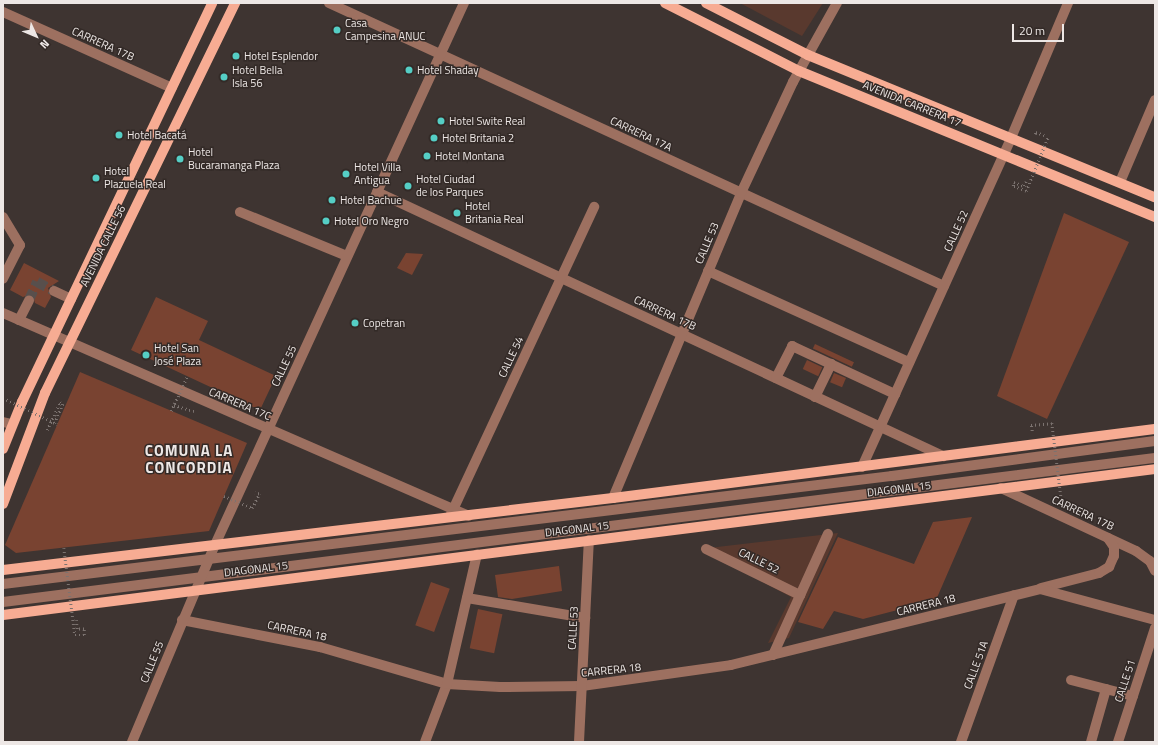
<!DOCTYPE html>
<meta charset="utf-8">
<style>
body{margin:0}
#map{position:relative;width:1158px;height:745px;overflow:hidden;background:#3e3431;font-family:"Titillium Web",sans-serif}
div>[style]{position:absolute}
.green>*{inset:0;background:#59392e}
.building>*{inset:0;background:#794331;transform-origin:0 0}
.minor-tunnel>*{height:10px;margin-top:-5px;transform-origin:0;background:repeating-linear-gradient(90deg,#584f4c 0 10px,transparent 0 15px)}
.path>*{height:2.5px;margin-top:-1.25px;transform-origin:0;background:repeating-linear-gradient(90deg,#7c7370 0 1px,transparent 0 4px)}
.minor>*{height:10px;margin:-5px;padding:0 5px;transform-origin:5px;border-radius:5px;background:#9d7060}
.major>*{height:10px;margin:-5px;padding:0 5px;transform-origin:5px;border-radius:5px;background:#f7ac93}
.path-bridge>*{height:2.5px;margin-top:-1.25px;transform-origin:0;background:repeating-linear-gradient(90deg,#7c7370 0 1px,transparent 0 4px)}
.dots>*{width:11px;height:11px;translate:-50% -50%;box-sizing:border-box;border:2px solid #332a27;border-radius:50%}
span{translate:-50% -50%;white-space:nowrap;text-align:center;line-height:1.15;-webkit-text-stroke:3px #332a27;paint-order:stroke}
.poi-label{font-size:11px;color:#ede7e5}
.left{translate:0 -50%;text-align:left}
.street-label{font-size:11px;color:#ede7e5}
.district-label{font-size:15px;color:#ede7e5;font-weight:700;letter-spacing:1px}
.frame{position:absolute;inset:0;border:4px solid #ede7e5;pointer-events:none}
.north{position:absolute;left:16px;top:16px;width:40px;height:40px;-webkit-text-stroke:3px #332a27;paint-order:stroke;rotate:134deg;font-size:11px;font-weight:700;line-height:16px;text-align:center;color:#ede7e5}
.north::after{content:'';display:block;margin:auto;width:14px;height:18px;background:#ede7e5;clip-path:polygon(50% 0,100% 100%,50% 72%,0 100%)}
.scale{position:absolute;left:1012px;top:24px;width:52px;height:18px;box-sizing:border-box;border:2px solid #ede7e5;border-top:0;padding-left:5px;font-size:12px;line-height:14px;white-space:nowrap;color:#ede7e5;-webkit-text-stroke:3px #332a27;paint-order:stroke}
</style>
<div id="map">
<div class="green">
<i style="clip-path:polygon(740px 3px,823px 3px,802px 36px)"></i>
<i style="clip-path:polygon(838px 533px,789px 638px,768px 643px,791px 597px,700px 549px)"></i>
</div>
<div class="building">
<i style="clip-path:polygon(1064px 213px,1129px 242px,1047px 419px,997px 396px)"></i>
<i style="clip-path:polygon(406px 253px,423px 254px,412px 275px,397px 268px)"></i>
<i style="clip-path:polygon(24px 263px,59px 281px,48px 288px,51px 297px,45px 308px,35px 303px,32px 294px,23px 297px,10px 290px)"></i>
<i style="clip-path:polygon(156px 297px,208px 321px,199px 340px,276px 376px,260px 410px,131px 350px)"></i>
<i style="left:815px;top:344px;width:43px;height:5px;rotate:25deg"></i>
<i style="left:807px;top:360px;width:17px;height:10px;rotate:25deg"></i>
<i style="clip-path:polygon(80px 372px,247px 443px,209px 531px,16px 553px,5px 545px)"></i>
<i style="left:834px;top:373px;width:13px;height:10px;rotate:23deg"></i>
<i style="clip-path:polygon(972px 517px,936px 600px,863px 619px,834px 611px,823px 629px,798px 622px,838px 537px,914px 564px,933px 522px)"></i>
<i style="clip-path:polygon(559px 566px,562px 591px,512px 599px,498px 597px,495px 575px)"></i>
<i style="left:431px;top:582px;width:20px;height:46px;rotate:20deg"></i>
<i style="left:478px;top:609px;width:25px;height:40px;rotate:12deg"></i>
</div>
<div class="minor-tunnel">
<i style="left:29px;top:300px;width:20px;rotate:-66deg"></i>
<i style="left:37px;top:282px;width:19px;rotate:28deg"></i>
</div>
<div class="path">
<i style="left:1035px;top:134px;width:2px;rotate:-63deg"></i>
<i style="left:1036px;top:132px;width:9px;rotate:21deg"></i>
<i style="left:1026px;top:191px;width:14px;rotate:-159deg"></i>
<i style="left:1013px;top:186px;width:4px;rotate:-76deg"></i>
<i style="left:1014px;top:182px;width:11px;rotate:22deg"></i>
<i style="left:1024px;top:186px;width:5px;rotate:-68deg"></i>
<i style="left:174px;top:405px;width:21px;rotate:17deg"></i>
<i style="left:47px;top:430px;width:31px;rotate:-65deg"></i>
<i style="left:60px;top:402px;width:4px;rotate:34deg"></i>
<i style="left:63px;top:404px;width:21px;rotate:113deg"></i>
<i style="left:1032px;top:431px;width:6px;rotate:-99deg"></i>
<i style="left:1031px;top:425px;width:21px;rotate:-5deg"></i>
<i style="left:252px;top:508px;width:16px;rotate:-63deg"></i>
<i style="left:259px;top:494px;width:4px;rotate:-166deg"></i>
<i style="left:75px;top:635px;width:9px"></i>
<i style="left:84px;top:635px;width:6px;rotate:-90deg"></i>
<i style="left:84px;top:629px;width:7px;rotate:180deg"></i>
<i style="left:77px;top:629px;width:9px;rotate:-96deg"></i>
</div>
<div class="minor">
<i style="left:329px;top:3px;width:677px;rotate:24.71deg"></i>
<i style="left:3px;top:12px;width:185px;rotate:24.2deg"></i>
<i style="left:1120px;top:182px;width:89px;rotate:-66.9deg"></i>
<i style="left:377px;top:192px;width:625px;rotate:25.01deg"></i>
<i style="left:240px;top:212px;width:116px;rotate:22.4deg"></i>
<i style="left:3px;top:217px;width:33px;rotate:59deg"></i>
<i style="left:20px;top:245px;width:38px;rotate:117deg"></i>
<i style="left:708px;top:271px;width:221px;rotate:24.4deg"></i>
<i style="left:54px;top:291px;width:19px;rotate:25deg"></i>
<i style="left:3px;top:313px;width:508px;rotate:23.54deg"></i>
<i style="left:19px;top:320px;width:22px;rotate:-63deg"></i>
<i style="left:776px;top:378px;width:36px;rotate:-63deg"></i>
<i style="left:792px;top:346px;width:114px;rotate:25deg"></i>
<i style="left:815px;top:397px;width:37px;rotate:-64deg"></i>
<i style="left:3px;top:422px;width:9px;rotate:13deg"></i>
<i style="left:862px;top:467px;width:361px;rotate:-65.6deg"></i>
<i style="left:1011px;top:138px;width:147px;rotate:-67.1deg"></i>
<i style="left:1001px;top:488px;width:149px;rotate:25deg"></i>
<i style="left:1136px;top:551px;width:17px;rotate:36deg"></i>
<i style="left:1150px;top:561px;width:11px;rotate:63deg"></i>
<i style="left:613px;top:498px;width:331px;rotate:-67.2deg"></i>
<i style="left:741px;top:193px;width:123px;rotate:-64.9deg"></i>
<i style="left:793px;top:82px;width:90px;rotate:-60.9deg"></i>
<i style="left:451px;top:514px;width:339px;rotate:-65deg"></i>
<i style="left:706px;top:549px;width:105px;rotate:26.1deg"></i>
<i style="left:3px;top:584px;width:896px;rotate:-6.93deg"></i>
<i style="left:892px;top:476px;width:265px;rotate:-7.6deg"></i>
<i style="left:1041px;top:588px;width:60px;rotate:-14.5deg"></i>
<i style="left:1099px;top:573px;width:12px;rotate:-31deg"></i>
<i style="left:1109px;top:567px;width:12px;rotate:-66deg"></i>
<i style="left:1114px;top:556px;width:9px;rotate:-90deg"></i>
<i style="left:1114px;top:547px;width:11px;rotate:-124deg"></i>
<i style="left:467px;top:598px;width:120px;rotate:9.6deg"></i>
<i style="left:3px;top:602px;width:1161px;rotate:-7.13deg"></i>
<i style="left:182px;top:620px;width:141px;rotate:11.1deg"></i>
<i style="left:320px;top:647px;width:132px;rotate:16.2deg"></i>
<i style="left:447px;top:684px;width:53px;rotate:3.2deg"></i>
<i style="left:500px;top:687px;width:82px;rotate:-0.7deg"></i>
<i style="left:582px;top:686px;width:150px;rotate:-8deg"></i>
<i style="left:731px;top:665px;width:318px;rotate:-13.8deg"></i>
<i style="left:1040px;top:589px;width:119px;rotate:15.1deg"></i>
<i style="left:773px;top:655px;width:133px;rotate:-65.6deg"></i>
<i style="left:1071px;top:680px;width:64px;rotate:14.5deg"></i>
<i style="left:132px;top:742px;width:212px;rotate:-67.2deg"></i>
<i style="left:214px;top:547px;width:599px;rotate:-65.32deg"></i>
<i style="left:425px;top:742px;width:62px;rotate:-69.2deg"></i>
<i style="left:447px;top:684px;width:133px;rotate:-77deg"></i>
<i style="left:579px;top:742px;width:202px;rotate:-87.2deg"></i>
<i style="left:961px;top:742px;width:156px;rotate:-70.2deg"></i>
<i style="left:1091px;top:742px;width:55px;rotate:-74.2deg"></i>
<i style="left:1118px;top:742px;width:120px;rotate:-72deg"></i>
</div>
<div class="major">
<i style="left:665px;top:3px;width:150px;rotate:26.9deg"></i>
<i style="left:799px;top:71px;width:385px;rotate:22.3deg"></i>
<i style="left:706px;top:3px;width:114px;rotate:27deg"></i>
<i style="left:808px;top:55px;width:375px;rotate:22.3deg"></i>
<i style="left:3px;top:449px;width:51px;rotate:-68deg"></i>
<i style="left:22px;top:402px;width:442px;rotate:-64.5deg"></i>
<i style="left:3px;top:504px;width:119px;rotate:-69.3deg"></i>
<i style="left:45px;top:393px;width:434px;rotate:-64deg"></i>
<i style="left:3px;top:570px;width:614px;rotate:-6.73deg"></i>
<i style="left:613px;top:498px;width:546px;rotate:-7.26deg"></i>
<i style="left:3px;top:615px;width:1161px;rotate:-7.22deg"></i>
</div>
<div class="path-bridge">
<i style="left:1026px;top:191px;width:58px;rotate:-67.8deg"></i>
<i style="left:3px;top:398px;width:60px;rotate:25.7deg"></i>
<i style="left:171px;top:411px;width:38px;rotate:-65deg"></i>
<i style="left:1052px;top:423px;width:83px;rotate:83deg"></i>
<i style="left:224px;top:496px;width:30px;rotate:23deg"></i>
<i style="left:64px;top:548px;width:88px;rotate:82.8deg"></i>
</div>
<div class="dots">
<i style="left:337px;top:30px;background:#55cec5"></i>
<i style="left:236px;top:56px;background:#55cec5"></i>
<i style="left:409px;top:70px;background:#55cec5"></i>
<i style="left:224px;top:77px;background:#55cec5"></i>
<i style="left:441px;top:121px;background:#55cec5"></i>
<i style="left:119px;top:135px;background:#55cec5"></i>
<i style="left:434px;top:138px;background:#55cec5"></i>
<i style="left:427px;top:156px;background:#55cec5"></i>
<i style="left:180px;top:159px;background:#55cec5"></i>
<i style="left:346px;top:174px;background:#55cec5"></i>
<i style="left:96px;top:178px;background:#55cec5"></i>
<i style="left:408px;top:186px;background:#55cec5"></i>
<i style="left:332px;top:200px;background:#55cec5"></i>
<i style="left:457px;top:213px;background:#55cec5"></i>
<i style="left:326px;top:221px;background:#55cec5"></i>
<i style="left:355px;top:323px;background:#55cec5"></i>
<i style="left:146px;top:355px;background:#55cec5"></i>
</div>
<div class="poi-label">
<span class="left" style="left:345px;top:30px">Casa<br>Campesina ANUC</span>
<span class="left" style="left:244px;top:56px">Hotel Esplendor</span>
<span class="left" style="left:417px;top:70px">Hotel Shaday</span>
<span class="left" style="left:232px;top:77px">Hotel Bella<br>Isla 56</span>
<span class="left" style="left:449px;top:121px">Hotel Swite Real</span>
<span class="left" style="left:127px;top:135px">Hotel Bacatá</span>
<span class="left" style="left:442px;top:138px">Hotel Britania 2</span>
<span class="left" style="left:188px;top:159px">Hotel<br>Bucaramanga Plaza</span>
<span class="left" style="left:435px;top:156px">Hotel Montana</span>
<span class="left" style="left:354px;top:174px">Hotel Villa<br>Antigua</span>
<span class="left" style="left:104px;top:178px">Hotel<br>Plazuela Real</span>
<span class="left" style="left:416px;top:186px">Hotel Ciudad<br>de los Parques</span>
<span class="left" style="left:340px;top:200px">Hotel Bachue</span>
<span class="left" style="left:465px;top:213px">Hotel<br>Britania Real</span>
<span class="left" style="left:334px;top:221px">Hotel Oro Negro</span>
<span class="left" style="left:363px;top:323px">Copetran</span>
<span class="left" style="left:154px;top:355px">Hotel San<br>José Plaza</span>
</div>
<div class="street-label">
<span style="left:103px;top:44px;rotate:24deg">CARRERA 17B</span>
<span style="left:912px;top:104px;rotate:22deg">AVENIDA CARRERA 17</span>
<span style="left:641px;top:134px;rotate:25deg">CARRERA 17A</span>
<span style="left:956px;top:231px;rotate:-66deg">CALLE 52</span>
<span style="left:707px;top:243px;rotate:-67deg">CALLE 53</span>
<span style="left:103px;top:246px;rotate:-64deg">AVENIDA CALLE 56</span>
<span style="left:665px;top:313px;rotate:25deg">CARRERA 17B</span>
<span style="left:511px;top:357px;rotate:-65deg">CALLE 54</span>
<span style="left:284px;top:366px;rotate:-65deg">CALLE 55</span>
<span style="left:240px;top:404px;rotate:23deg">CARRERA 17C</span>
<span style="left:899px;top:489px;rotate:-7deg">DIAGONAL 15</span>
<span style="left:1083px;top:513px;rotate:25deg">CARRERA 17B</span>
<span style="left:577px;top:529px;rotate:-7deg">DIAGONAL 15</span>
<span style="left:759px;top:561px;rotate:26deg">CALLE 52</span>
<span style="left:256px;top:569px;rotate:-7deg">DIAGONAL 15</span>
<span style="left:926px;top:605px;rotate:-14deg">CARRERA 18</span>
<span style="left:573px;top:628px;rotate:-87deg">CALLE 53</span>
<span style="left:297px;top:631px;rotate:12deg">CARRERA 18</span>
<span style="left:152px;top:662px;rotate:-68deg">CALLE 55</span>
<span style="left:976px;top:665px;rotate:-70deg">CALLE 51A</span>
<span style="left:611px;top:670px;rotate:-6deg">CARRERA 18</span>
<span style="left:1125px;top:681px;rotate:-72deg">CALLE 51</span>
</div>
<div class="district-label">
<span style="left:189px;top:459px">COMUNA LA<br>CONCORDIA</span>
</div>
<div class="frame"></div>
<div class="north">N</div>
<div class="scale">20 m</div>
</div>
